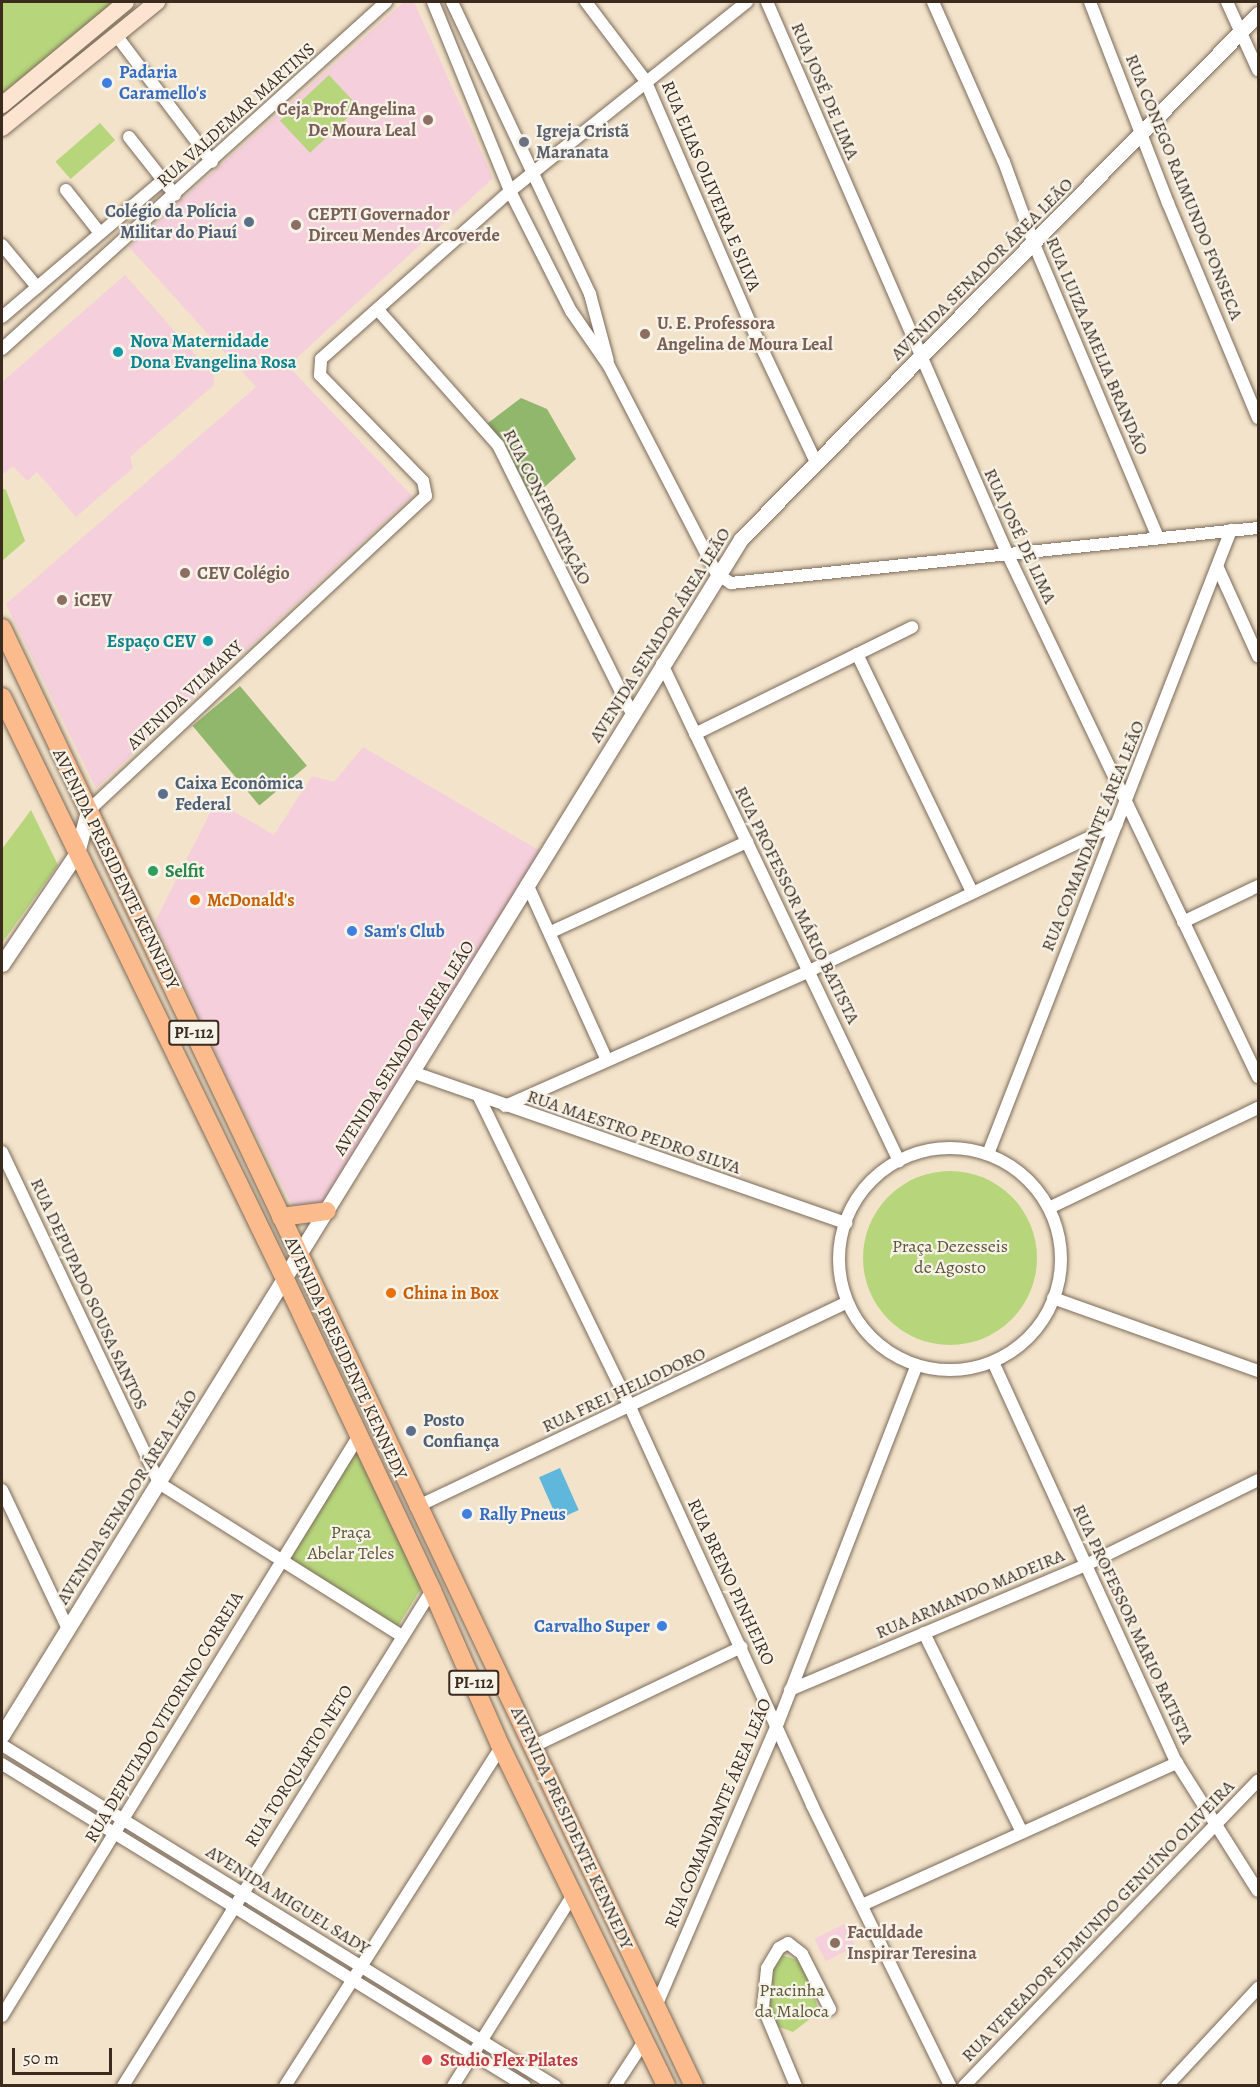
<!DOCTYPE html>
<meta charset="utf-8">
<style>
body{margin:0}
#map{position:relative;width:1260px;height:2087px;overflow:hidden;background:#f3e3ca;font-family:Alegreya,serif}
div>[style]{position:absolute}
.built>*{inset:0;background:#f5cfdb;transform-origin:0 0}
.green>*{inset:0;background:#b7d67c;transform-origin:0 0}
.round{border-radius:50%}
.forest>*{inset:0;background:#91b76c;transform-origin:0 0}
.water>*{inset:0;background:#5fb7dc;transform-origin:0 0}
.roads{filter:drop-shadow(0 0 2px #7b6b5a) drop-shadow(0 0 2px #7b6b5a)}
.minor>*{height:12px;margin:-6px;padding:0 6px;transform-origin:6px;border-radius:6px;background:#fff}
.minor>.ring{margin:-6px;padding:0;box-sizing:content-box;background:none;border:12px solid #fff;border-radius:50%}
.tertiary>*{height:15px;margin:-7.5px;padding:0 7.5px;transform-origin:7.5px;border-radius:7.5px;background:#fff}
.secondary>*{height:16px;margin:-8px;padding:0 8px;transform-origin:8px;border-radius:8px;background:#fde4d1}
.primary>*{height:18px;margin:-9px;padding:0 9px;transform-origin:9px;border-radius:9px;background:#fbbb8d}
.dots>*{width:16px;height:16px;translate:-50% -50%;box-sizing:border-box;border:3px solid #f7f3e8;border-radius:50%}
span{translate:-50% -50%;white-space:nowrap;text-align:center;line-height:1.15;-webkit-text-stroke:4.5px #f7f3e8;paint-order:stroke}
.shield-label span{padding:2px 4px;background:#f7f3e8;border:2px solid;border-radius:4px;-webkit-text-stroke-width:0}
.shield-label{font-size:16px;color:#3b2a1e;font-weight:700}
.shop-label{font-size:18px;color:#366cbe;font-weight:700}
.left{translate:0 -50%;text-align:left}
.right{translate:-100% -50%;text-align:right}
.street-label{font-size:18px;color:#3b2a1e}
.education-label{font-size:18px;color:#785e54;font-weight:700}
.worship-label{font-size:18px;color:#5b616d;font-weight:700}
.service-label{font-size:18px;color:#4e5e75;font-weight:700}
.culture-label{font-size:18px;color:#0d838f;font-weight:700}
.leisure-label{font-size:18px;color:#27864d;font-weight:700}
.food-label{font-size:18px;color:#c56008;font-weight:700}
.park-label{font-size:18px;color:#5a5536}
.health-label{font-size:18px;color:#be3a42;font-weight:700}
.frame{position:absolute;inset:0;border:3px solid #3b2a1e;pointer-events:none}
.scale{position:absolute;left:12px;top:2048px;width:100px;height:27px;box-sizing:border-box;border:3px solid #3b2a1e;border-top:0;padding-left:8px;font-size:18px;line-height:21px;white-space:nowrap;color:#3b2a1e;-webkit-text-stroke:4px #f7f3e8;paint-order:stroke}
</style>
<div id="map">
<div class="built">
<i style="clip-path:polygon(404px 2px,414px 2px,493px 178px,288px 366px,412px 496px,96px 788px,6px 604px,256px 387px,129px 247px)"></i>
<i style="clip-path:polygon(125px 275px,214px 376px,213px 386px,130px 457px,133px 468px,76px 517px,37px 472px,27px 481px,13px 466px,2px 475px,2px 382px)"></i>
<i style="clip-path:polygon(363px 747px,540px 851px,324px 1201px,315px 1207px,294px 1208px,231px 1086px,155px 922px,216px 801px,274px 835px,312px 776px,334px 782px)"></i>
<i style="left:844px;top:1924px;width:25px;height:33px;rotate:63deg"></i>
</div>
<div class="green">
<i style="clip-path:polygon(2px 2px,114px 2px,2px 94px)"></i>
<i style="left:329px;top:75px;width:44px;height:67px;rotate:47deg"></i>
<i style="left:100px;top:123px;width:23px;height:59px;rotate:49deg"></i>
<i style="clip-path:polygon(2px 488px,6px 490px,25px 541px,2px 561px)"></i>
<i style="clip-path:polygon(31px 810px,58px 865px,2px 943px,2px 849px)"></i>
<i class="round" style="left:863px;top:1171px;width:174px;height:174px"></i>
<i style="clip-path:polygon(358px 1437px,424px 1584px,396px 1629px,281px 1560px)"></i>
<i style="clip-path:polygon(782px 1955px,797px 1960px,808px 1975px,819px 2012px,793px 2032px,779px 2027px,768px 2012px,773px 1963px)"></i>
</div>
<div class="forest">
<i style="clip-path:polygon(521px 398px,547px 409px,576px 459px,531px 499px,488px 423px)"></i>
<i style="left:240px;top:686px;width:104px;height:62px;rotate:50deg"></i>
</div>
<div class="water">
<i style="left:560px;top:1468px;width:46px;height:23px;rotate:66deg"></i>
</div>
<div class="roads">
<div class="minor">
<i style="left:433px;top:2px;width:204px;rotate:67.8deg"></i>
<i style="left:510px;top:191px;width:135px;rotate:63.1deg"></i>
<i style="left:571px;top:311px;width:67px;rotate:55.4deg"></i>
<i style="left:609px;top:366px;width:234px;rotate:62.6deg"></i>
<i style="left:717px;top:574px;width:17px;rotate:33deg"></i>
<i style="left:731px;top:583px;width:530px;rotate:-5.96deg"></i>
<i style="left:452px;top:2px;width:323px;rotate:64.7deg"></i>
<i style="left:590px;top:294px;width:69px;rotate:75deg"></i>
<i style="left:586px;top:2px;width:98px;rotate:52.9deg"></i>
<i style="left:645px;top:80px;width:279px;rotate:66.6deg"></i>
<i style="left:756px;top:336px;width:137px;rotate:64.6deg"></i>
<i style="left:767px;top:2px;width:601px;rotate:66.46deg"></i>
<i style="left:1007px;top:553px;width:581px;rotate:64.41deg"></i>
<i style="left:933px;top:2px;width:175px;rotate:66.1deg"></i>
<i style="left:1004px;top:162px;width:87px;rotate:69.9deg"></i>
<i style="left:1034px;top:244px;width:319px;rotate:67.1deg"></i>
<i style="left:1090px;top:2px;width:216px;rotate:68.8deg"></i>
<i style="left:1168px;top:203px;width:233px;rotate:67.3deg"></i>
<i style="left:1227px;top:2px;width:75px;rotate:65.5deg"></i>
<i style="left:116px;top:35px;width:159px;rotate:52.9deg"></i>
<i style="left:129px;top:137px;width:55px;rotate:51.7deg"></i>
<i style="left:66px;top:190px;width:55px;rotate:51.7deg"></i>
<i style="left:2px;top:245px;width:55px;rotate:50.2deg"></i>
<i style="left:378px;top:310px;width:181px;rotate:48.4deg"></i>
<i style="left:498px;top:445px;width:301px;rotate:63.5deg"></i>
<i style="left:2px;top:317px;width:211px;rotate:-40.4deg"></i>
<i style="left:163px;top:180px;width:19px;rotate:51deg"></i>
<i style="left:2px;top:349px;width:518px;rotate:-42.1deg"></i>
<i style="left:1218px;top:568px;width:97px;rotate:65.6deg"></i>
<i style="left:857px;top:654px;width:264px;rotate:64.2deg"></i>
<i style="left:662px;top:664px;width:551px;rotate:64.51deg"></i>
<i style="left:695px;top:734px;width:242px;rotate:-26.2deg"></i>
<i style="left:88px;top:811px;width:462px;rotate:-43deg"></i>
<i style="left:426px;top:496px;width:15px;rotate:-101deg"></i>
<i style="left:423px;top:481px;width:148px;rotate:-134.2deg"></i>
<i style="left:320px;top:375px;width:16px;rotate:-86deg"></i>
<i style="left:321px;top:359px;width:253px;rotate:-41.6deg"></i>
<i style="left:510px;top:191px;width:303px;rotate:-38.6deg"></i>
<i style="left:527px;top:884px;width:193px;rotate:65.6deg"></i>
<i style="left:1183px;top:922px;width:83px;rotate:-25.6deg"></i>
<i style="left:551px;top:932px;width:216px;rotate:-24.7deg"></i>
<i style="left:412px;top:1072px;width:460px;rotate:19.2deg"></i>
<i style="left:478px;top:1095px;width:347px;rotate:64deg"></i>
<i style="left:630px;top:1407px;width:438px;rotate:65.4deg"></i>
<i style="left:812px;top:1805px;width:313px;rotate:63.8deg"></i>
<i style="left:505px;top:1106px;width:333px;rotate:-23.9deg"></i>
<i style="left:809px;top:971px;width:341px;rotate:-25.5deg"></i>
<i class="ring" style="left:839px;top:1148px;width:210px;height:210px"></i>
<i style="left:2px;top:1152px;width:366px;rotate:64.6deg"></i>
<i style="left:159px;top:1483px;width:287px;rotate:32.2deg"></i>
<i style="left:988px;top:1154px;width:670px;rotate:-68.72deg"></i>
<i style="left:1049px;top:1208px;width:232px;rotate:-25.6deg"></i>
<i style="left:1053px;top:1298px;width:218px;rotate:19.6deg"></i>
<i style="left:993px;top:1362px;width:441px;rotate:65.4deg"></i>
<i style="left:1177px;top:1763px;width:151px;rotate:57.7deg"></i>
<i style="left:2px;top:1490px;width:154px;rotate:64.6deg"></i>
<i style="left:416px;top:1507px;width:476px;rotate:-25.4deg"></i>
<i style="left:924px;top:1633px;width:220px;rotate:63.8deg"></i>
<i style="left:790px;top:1690px;width:321px;rotate:-22.9deg"></i>
<i style="left:1086px;top:1565px;width:192px;rotate:-26.3deg"></i>
<i style="left:2px;top:1745px;width:650px;rotate:31.66deg"></i>
<i style="left:534px;top:1746px;width:230px;rotate:-25.5deg"></i>
<i style="left:2px;top:1764px;width:614px;rotate:31.62deg"></i>
<i style="left:862px;top:1905px;width:346px;rotate:-24.3deg"></i>
<i style="left:656px;top:2006px;width:303px;rotate:-66.7deg"></i>
<i style="left:776px;top:1728px;width:389px;rotate:-68.8deg"></i>
<i style="left:2px;top:2016px;width:680px;rotate:-58.41deg"></i>
<i style="left:123px;top:2086px;width:584px;rotate:-58.08deg"></i>
<i style="left:285px;top:2086px;width:402px;rotate:-57.5deg"></i>
<i style="left:453px;top:2086px;width:228px;rotate:-57.9deg"></i>
<i style="left:615px;top:2086px;width:55px;rotate:-56.9deg"></i>
<i style="left:796px;top:2086px;width:86px;rotate:-112.7deg"></i>
<i style="left:763px;top:2007px;width:39px;rotate:-84deg"></i>
<i style="left:767px;top:1968px;width:23px;rotate:-59deg"></i>
<i style="left:779px;top:1948px;width:10px;rotate:-29deg"></i>
<i style="left:788px;top:1943px;width:18px;rotate:38deg"></i>
<i style="left:802px;top:1954px;width:62px;rotate:63deg"></i>
<i style="left:964px;top:2086px;width:424px;rotate:-46.1deg"></i>
<i style="left:1167px;top:2086px;width:134px;rotate:-47.1deg"></i>
</div>
<div class="tertiary">
<i style="left:2px;top:964px;width:134px;rotate:-56deg"></i>
<i style="left:77px;top:853px;width:43px;rotate:-75.3deg"></i>
<i style="left:2px;top:1735px;width:1406px;rotate:-58.29deg"></i>
<i style="left:741px;top:539px;width:737px;rotate:-45.44deg"></i>
</div>
<div class="secondary">
<i style="left:2px;top:105px;width:161px;rotate:-39.7deg"></i>
<i style="left:2px;top:128px;width:200px;rotate:-39.1deg"></i>
</div>
<div class="primary">
<i style="left:2px;top:628px;width:1614px;rotate:64.61deg"></i>
<i style="left:2px;top:697px;width:647px;rotate:64.07deg"></i>
<i style="left:285px;top:1279px;width:344px;rotate:64.7deg"></i>
<i style="left:432px;top:1590px;width:171px;rotate:66.3deg"></i>
<i style="left:501px;top:1747px;width:377px;rotate:64deg"></i>
<i style="left:281px;top:1217px;width:46px;rotate:-7.4deg"></i>
</div>
</div>
<div class="dots">
<i style="left:107px;top:83px;background:#3f7fe0"></i>
<i style="left:428px;top:120px;background:#8d6e63"></i>
<i style="left:524px;top:142px;background:#6b7280"></i>
<i style="left:249px;top:222px;background:#5c6f8a"></i>
<i style="left:296px;top:225px;background:#8d6e63"></i>
<i style="left:645px;top:334px;background:#8d6e63"></i>
<i style="left:118px;top:352px;background:#0f9aa8"></i>
<i style="left:185px;top:573px;background:#8d6e63"></i>
<i style="left:62px;top:600px;background:#8d6e63"></i>
<i style="left:208px;top:641px;background:#0f9aa8"></i>
<i style="left:163px;top:794px;background:#5c6f8a"></i>
<i style="left:153px;top:871px;background:#2e9e5b"></i>
<i style="left:195px;top:900px;background:#e8710a"></i>
<i style="left:352px;top:931px;background:#3f7fe0"></i>
<i style="left:391px;top:1293px;background:#e8710a"></i>
<i style="left:411px;top:1431px;background:#5c6f8a"></i>
<i style="left:467px;top:1514px;background:#3f7fe0"></i>
<i style="left:662px;top:1626px;background:#3f7fe0"></i>
<i style="left:835px;top:1943px;background:#8d6e63"></i>
<i style="left:427px;top:2060px;background:#e0444e"></i>
</div>
<div class="shield-label">
<span style="left:194px;top:1033px">PI-112</span>
<span style="left:474px;top:1683px">PI-112</span>
</div>
<div class="shop-label">
<span class="left" style="left:119px;top:83px">Padaria<br>Caramello's</span>
<span class="left" style="left:364px;top:931px">Sam's Club</span>
<span class="left" style="left:479px;top:1514px">Rally Pneus</span>
<span class="right" style="left:650px;top:1626px">Carvalho Super</span>
</div>
<div class="street-label">
<span style="left:825px;top:91px;rotate:67deg">RUA JOSÉ DE LIMA</span>
<span style="left:236px;top:115px;rotate:-42deg">RUA VALDEMAR MARTINS</span>
<span style="left:711px;top:186px;rotate:67deg">RUA ELIAS OLIVEIRA E SILVA</span>
<span style="left:1184px;top:187px;rotate:68deg">RUA CONEGO RAIMUNDO FONSECA</span>
<span style="left:982px;top:269px;rotate:-45deg">AVENIDA SENADOR ÁREA LEÃO</span>
<span style="left:1097px;top:346px;rotate:67deg">RUA LUIZA AMELIA BRANDÃO</span>
<span style="left:547px;top:507px;rotate:63deg">RUA CONFRONTAÇÃO</span>
<span style="left:1020px;top:536px;rotate:65deg">RUA JOSÉ DE LIMA</span>
<span style="left:660px;top:635px;rotate:-58deg">AVENIDA SENADOR ÁREA LEÃO</span>
<span style="left:185px;top:695px;rotate:-43deg">AVENIDA VILMARY</span>
<span style="left:1093px;top:836px;rotate:-68deg">RUA COMANDANTE ÁREA LEÃO</span>
<span style="left:116px;top:869px;rotate:64deg">AVENIDA PRESIDENTE KENNEDY</span>
<span style="left:797px;top:905px;rotate:64deg">RUA PROFESSOR MÁRIO BATISTA</span>
<span style="left:404px;top:1048px;rotate:-58deg">AVENIDA SENADOR ÁREA LEÃO</span>
<span style="left:634px;top:1132px;rotate:19deg">RUA MAESTRO PEDRO SILVA</span>
<span style="left:89px;top:1294px;rotate:65deg">RUA DEPUPADO SOUSA SANTOS</span>
<span style="left:346px;top:1358px;rotate:65deg">AVENIDA PRESIDENTE KENNEDY</span>
<span style="left:624px;top:1390px;rotate:-25deg">RUA FREI HELIODORO</span>
<span style="left:127px;top:1497px;rotate:-58deg">AVENIDA SENADOR ÁREA LEÃO</span>
<span style="left:731px;top:1582px;rotate:65deg">RUA BRENO PINHEIRO</span>
<span style="left:970px;top:1594px;rotate:-23deg">RUA ARMANDO MADEIRA</span>
<span style="left:1133px;top:1624px;rotate:65deg">RUA PROFESSOR MARIO BATISTA</span>
<span style="left:164px;top:1717px;rotate:-59deg">RUA DEPUTADO VITORINO CORREIA</span>
<span style="left:299px;top:1766px;rotate:-58deg">RUA TORQUARTO NETO</span>
<span style="left:718px;top:1813px;rotate:-67deg">RUA COMANDANTE ÁREA LEÃO</span>
<span style="left:572px;top:1828px;rotate:65deg">AVENIDA PRESIDENTE KENNEDY</span>
<span style="left:288px;top:1900px;rotate:32deg">AVENIDA MIGUEL SADY</span>
<span style="left:1098px;top:1921px;rotate:-46deg">RUA VEREADOR EDMUNDO GENUÍNO OLIVEIRA</span>
</div>
<div class="education-label">
<span class="right" style="left:416px;top:120px">Ceja Prof Angelina<br>De Moura Leal</span>
<span class="left" style="left:308px;top:225px">CEPTI Governador<br>Dirceu Mendes Arcoverde</span>
<span class="left" style="left:657px;top:334px">U. E. Professora<br>Angelina de Moura Leal</span>
<span class="left" style="left:197px;top:573px">CEV Colégio</span>
<span class="left" style="left:74px;top:600px">iCEV</span>
<span class="left" style="left:847px;top:1943px">Faculdade<br>Inspirar Teresina</span>
</div>
<div class="worship-label">
<span class="left" style="left:536px;top:142px">Igreja Cristã<br>Maranata</span>
</div>
<div class="service-label">
<span class="right" style="left:237px;top:222px">Colégio da Polícia<br>Militar do Piauí</span>
<span class="left" style="left:175px;top:794px">Caixa Econômica<br>Federal</span>
<span class="left" style="left:423px;top:1431px">Posto<br>Confiança</span>
</div>
<div class="culture-label">
<span class="left" style="left:130px;top:352px">Nova Maternidade<br>Dona Evangelina Rosa</span>
<span class="right" style="left:196px;top:641px">Espaço CEV</span>
</div>
<div class="leisure-label">
<span class="left" style="left:165px;top:871px">Selfit</span>
</div>
<div class="food-label">
<span class="left" style="left:207px;top:900px">McDonald's</span>
<span class="left" style="left:403px;top:1293px">China in Box</span>
</div>
<div class="park-label">
<span style="left:950px;top:1257px">Praça Dezesseis<br>de Agosto</span>
<span style="left:351px;top:1543px">Praça<br>Abelar Teles</span>
<span style="left:792px;top:2001px">Pracinha<br>da Maloca</span>
</div>
<div class="health-label">
<span class="left" style="left:440px;top:2060px">Studio Flex Pilates</span>
</div>
<div class="frame"></div>
<div class="scale">50 m</div>
</div>
